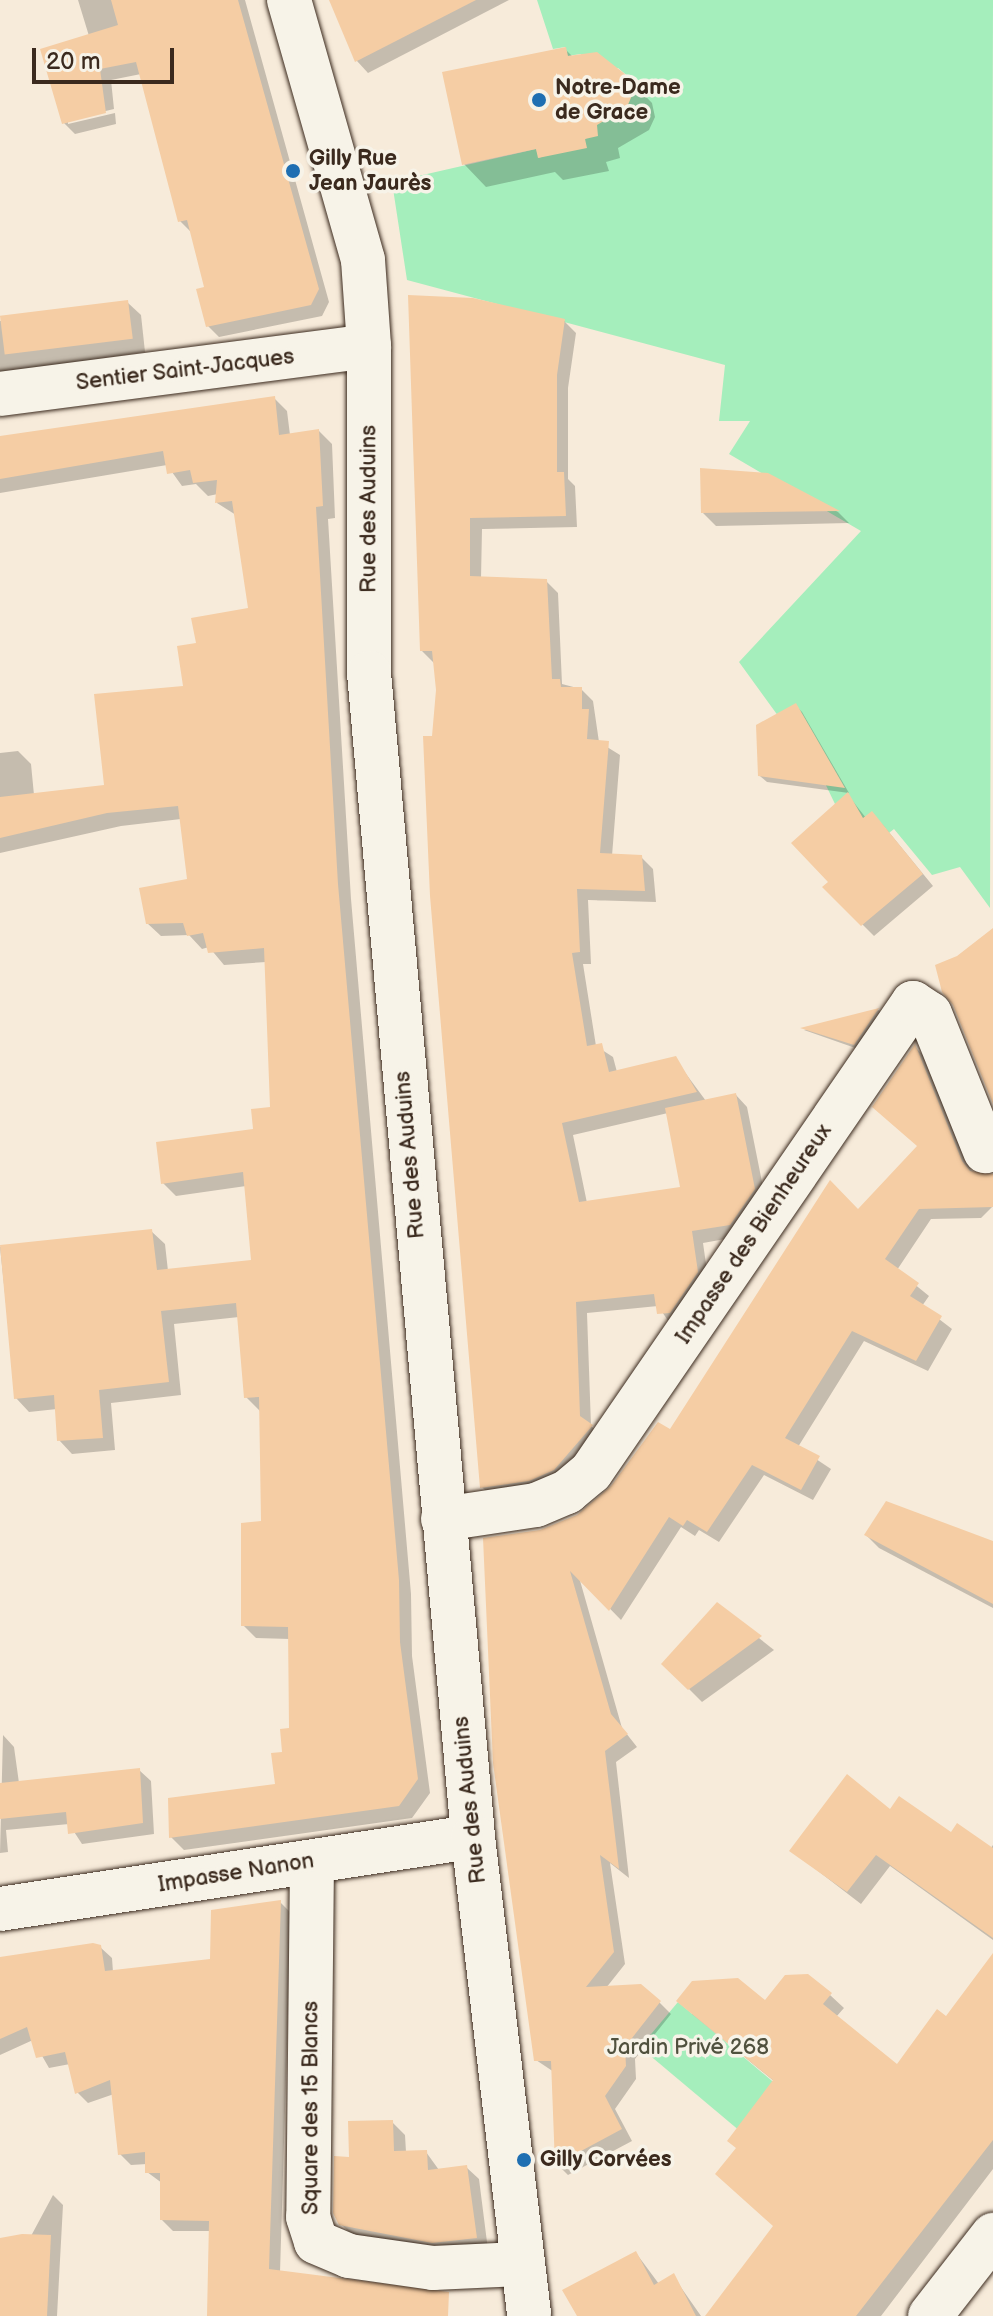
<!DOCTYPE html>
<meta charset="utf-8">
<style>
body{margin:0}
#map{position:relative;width:993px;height:2316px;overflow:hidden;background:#f7ebda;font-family:"Balsamiq Sans",sans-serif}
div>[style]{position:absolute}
.green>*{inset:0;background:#a5eebc;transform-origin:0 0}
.shadow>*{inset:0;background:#0003}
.building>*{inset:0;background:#f5cda4;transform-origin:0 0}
.roads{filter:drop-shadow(0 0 2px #3b2a1e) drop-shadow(0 0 2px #3b2a1e)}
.minor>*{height:44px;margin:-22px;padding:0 22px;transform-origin:22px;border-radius:22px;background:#f7f3e8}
.tertiary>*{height:44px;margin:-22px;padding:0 22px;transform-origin:22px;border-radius:22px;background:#f7f3e8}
.primary>*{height:44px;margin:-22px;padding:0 22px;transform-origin:22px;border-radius:22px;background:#f7f3e8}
.dots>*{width:22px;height:22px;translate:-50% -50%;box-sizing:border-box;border:4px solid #f7f3e8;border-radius:50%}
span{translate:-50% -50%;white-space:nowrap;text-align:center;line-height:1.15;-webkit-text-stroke:7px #f7f3e8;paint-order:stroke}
.poi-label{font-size:22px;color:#3b2a1e;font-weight:700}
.left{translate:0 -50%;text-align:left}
.street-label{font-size:22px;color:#3b2a1e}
.park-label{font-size:22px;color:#50513e}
.scale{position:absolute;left:32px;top:48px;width:142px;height:36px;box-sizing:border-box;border:4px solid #3b2a1e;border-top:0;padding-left:10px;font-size:24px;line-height:28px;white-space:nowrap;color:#3b2a1e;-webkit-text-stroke:6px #f7f3e8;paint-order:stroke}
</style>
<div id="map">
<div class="green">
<i style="clip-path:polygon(537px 0,993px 0,990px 908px,960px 867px,932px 875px,894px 829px,880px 840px,835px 804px,821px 775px,739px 662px,861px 531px,729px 454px,750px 421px,719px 421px,725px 365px,407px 280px,392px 182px,536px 149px,539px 158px,586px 139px,596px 119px,625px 108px,633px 92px,630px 78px,618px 68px,586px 69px,581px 54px,567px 56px,565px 47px,553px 49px)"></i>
<i style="left:678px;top:2002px;width:163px;height:59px;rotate:40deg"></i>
</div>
<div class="shadow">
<i style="clip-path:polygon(78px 0,245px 0,329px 302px,322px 316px,219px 337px,208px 326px,206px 288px,192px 233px,180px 221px,141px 74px,111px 80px,114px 109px,68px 120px,68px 124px,115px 113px,116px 124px,75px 134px,64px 123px,89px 36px)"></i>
<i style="clip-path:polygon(342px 0,509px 0,368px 73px,357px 61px,333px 5px)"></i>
<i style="clip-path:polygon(565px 49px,574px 58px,629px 79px,652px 103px,655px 117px,649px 130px,618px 148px,620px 158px,606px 162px,609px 171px,563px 180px,555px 172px,486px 187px,464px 164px)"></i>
<i style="clip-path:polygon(evenodd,410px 297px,564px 321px,576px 333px,568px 388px,568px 479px,575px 486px,577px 527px,482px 529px,481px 579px,546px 581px,558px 593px,562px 684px,581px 689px,593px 701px,599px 742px,620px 755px,612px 856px,641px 857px,653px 869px,656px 902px,588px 900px,591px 964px,583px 964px,596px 1046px,613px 1057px,617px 1072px,675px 1059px,706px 1101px,736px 1095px,747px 1107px,766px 1202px,742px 1236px,703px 1243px,709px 1285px,671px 1325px,658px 1306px,587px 1313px,591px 1426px,604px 1438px,566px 1482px,494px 1499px,482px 1487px,433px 737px,438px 690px,434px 663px,422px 651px,410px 297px,668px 1113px,682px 1188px,587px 1203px,573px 1135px,668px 1113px)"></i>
<i style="clip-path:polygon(127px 302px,141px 315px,145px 352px,0 374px,0 321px)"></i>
<i style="clip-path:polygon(274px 398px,287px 411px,290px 435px,319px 431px,332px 444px,335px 518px,328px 519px,351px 899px,411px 1594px,412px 1656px,430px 1793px,412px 1818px,184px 1850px,171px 1837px,277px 1786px,291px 1729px,290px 1639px,256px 1638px,243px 1625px,263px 1523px,260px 1411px,246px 1397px,239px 1317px,174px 1324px,181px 1395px,111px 1403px,115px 1450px,72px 1454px,59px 1440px,57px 1409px,29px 1412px,16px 1398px,0 1247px,151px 1231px,165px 1244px,168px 1271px,253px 1262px,246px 1186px,176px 1196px,163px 1183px,255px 1131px,272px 1109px,266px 962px,224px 965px,209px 947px,202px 949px,189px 935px,161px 936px,147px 923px,190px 881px,181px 819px,121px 826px,0 853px,0 753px,18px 751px,31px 764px,34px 795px,106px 786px,186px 688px,198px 645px,251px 610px,236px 515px,217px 503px,218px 494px,208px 496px,196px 484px,182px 486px,167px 465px,0 493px,0 437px)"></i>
<i style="clip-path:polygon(767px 475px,838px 512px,849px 523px,716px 526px,703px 513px)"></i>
<i style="clip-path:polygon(796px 706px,802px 712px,849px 793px,767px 782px,760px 776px)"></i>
<i style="clip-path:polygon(848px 795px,866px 818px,872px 813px,883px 825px,933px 886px,874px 936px,825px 887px,831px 882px)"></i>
<i style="clip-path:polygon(879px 1010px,884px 1016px,861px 1050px,804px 1030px)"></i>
<i style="clip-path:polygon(915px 1047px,926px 1058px,971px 1170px,982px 1178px,993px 1174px,993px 1206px,981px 1218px,931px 1219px,897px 1270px,929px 1296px,922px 1306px,952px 1329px,928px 1371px,864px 1341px,798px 1447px,831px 1469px,813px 1500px,764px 1475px,719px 1542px,699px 1530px,695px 1536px,681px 1527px,621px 1620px,579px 1577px,622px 1728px,637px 1747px,616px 1762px,629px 1878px,610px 1863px,625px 1964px,606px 1988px,659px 2002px,671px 2014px,635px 2059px,636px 2079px,615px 2109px,632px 2141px,568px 2175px,557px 2164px,554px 2072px,536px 2060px,541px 1532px,578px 1517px,671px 1432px,919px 1147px)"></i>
<i style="clip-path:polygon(866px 1535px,993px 1544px,993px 1608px,879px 1548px)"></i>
<i style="clip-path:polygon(717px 1605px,774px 1650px,702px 1702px,664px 1664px)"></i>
<i style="clip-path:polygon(3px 1735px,14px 1747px,19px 1783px,139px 1770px,151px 1781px,154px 1834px,82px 1844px,69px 1824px,6px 1830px,8px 1852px,0 1853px)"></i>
<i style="clip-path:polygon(890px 1812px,990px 1849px,993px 1845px,993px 1940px,890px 1866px,861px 1904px,792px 1851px)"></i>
<i style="clip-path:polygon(280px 1902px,291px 1913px,280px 2273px,423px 2316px,209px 2316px,211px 2231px,173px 2231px,162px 2220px,162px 2183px,147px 2172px,147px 2164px,131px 2165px,120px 2154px,114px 2094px,88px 2103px,77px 2092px,70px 2064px,49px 2068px,33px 2040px,0 2055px,0 1959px,100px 1947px,112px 1958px,113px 1972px,212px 1960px)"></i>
<i style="clip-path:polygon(993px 1957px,993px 2169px,881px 2316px,708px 2316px,775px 2227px,738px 2149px,775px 2082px,692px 2014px,830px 1995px,844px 2008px,836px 2017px,898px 2066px,946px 2019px)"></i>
<i style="clip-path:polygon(392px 2122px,405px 2135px,406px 2152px,426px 2152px,439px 2170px,466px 2167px,479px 2179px,488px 2250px,446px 2254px,354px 2237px,341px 2224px,351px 2159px)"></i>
<i style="clip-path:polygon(53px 2195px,63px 2205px,57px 2316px,0 2316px,0 2241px,31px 2236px)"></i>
<i style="clip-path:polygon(636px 2253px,659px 2284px,673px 2276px,701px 2316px,579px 2316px)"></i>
</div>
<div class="building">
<i style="clip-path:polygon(111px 0,238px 0,319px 289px,311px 305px,206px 327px,196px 289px,204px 287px,187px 220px,178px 222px,136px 62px,100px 69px,106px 113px,62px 124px,40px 49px,118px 25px)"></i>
<i style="clip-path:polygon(329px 0,476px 0,355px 62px)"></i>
<i style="clip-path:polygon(566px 47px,568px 56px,597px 52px,630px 78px,633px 93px,627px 107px,597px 125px,598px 136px,585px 139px,587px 148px,538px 158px,536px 149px,462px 165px,442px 72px)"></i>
<i style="clip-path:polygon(408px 295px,473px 298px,565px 319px,557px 375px,557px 472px,564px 472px,566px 516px,470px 518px,470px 576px,547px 579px,552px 679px,560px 679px,561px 687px,582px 687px,582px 709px,589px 709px,587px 739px,609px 741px,600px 853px,642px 855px,645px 891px,577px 889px,580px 952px,572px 953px,587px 1046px,602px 1043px,609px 1072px,676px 1056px,697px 1092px,562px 1123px,579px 1202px,680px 1187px,665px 1108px,736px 1093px,755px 1189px,730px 1225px,692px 1231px,698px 1272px,670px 1313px,657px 1314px,654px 1294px,576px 1302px,580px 1416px,593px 1425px,554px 1470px,529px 1481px,480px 1488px,430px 896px,423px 736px,432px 736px,436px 690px,432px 651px,420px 651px)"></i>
<i style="left:128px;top:300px;width:39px;height:129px;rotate:83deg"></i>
<i style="clip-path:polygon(275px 396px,279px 435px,319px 429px,323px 506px,316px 507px,338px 884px,399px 1580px,400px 1642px,418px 1779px,399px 1806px,169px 1838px,168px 1798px,275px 1784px,271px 1753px,282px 1752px,280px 1729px,289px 1728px,288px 1627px,241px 1626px,241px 1523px,261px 1521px,259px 1397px,244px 1398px,236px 1303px,161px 1311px,169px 1382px,99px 1390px,103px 1438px,57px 1441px,54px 1395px,14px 1399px,0 1245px,152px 1229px,157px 1270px,251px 1260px,243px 1172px,161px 1184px,156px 1142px,253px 1129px,251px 1109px,270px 1107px,264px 948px,208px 953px,203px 933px,187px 936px,183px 923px,146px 924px,139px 888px,187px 879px,178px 806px,107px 813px,0 838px,0 797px,104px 785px,94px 694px,183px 686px,177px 646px,196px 643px,191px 618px,248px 608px,232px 501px,215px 503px,217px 480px,193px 483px,190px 470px,167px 474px,163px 451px,0 479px,0 436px)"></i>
<i style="clip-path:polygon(700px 468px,768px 473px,840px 511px,701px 513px)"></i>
<i style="clip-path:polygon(796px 703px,845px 788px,758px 776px,756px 725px)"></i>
<i style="clip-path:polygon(848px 792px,863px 818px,872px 811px,923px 874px,861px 926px,822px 887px,828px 882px,791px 843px)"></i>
<i style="clip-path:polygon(993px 928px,993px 1104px,953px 1005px,942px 992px,935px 965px,957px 956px)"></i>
<i style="clip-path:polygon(879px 1008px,854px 1045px,800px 1028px)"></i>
<i style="clip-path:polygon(915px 1044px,962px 1161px,970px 1171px,993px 1174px,993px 1207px,919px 1209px,885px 1259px,919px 1283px,910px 1296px,942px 1316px,916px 1361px,852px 1331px,785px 1438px,820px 1456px,801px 1490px,752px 1465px,707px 1532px,687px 1520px,683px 1526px,669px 1517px,609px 1611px,570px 1571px,611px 1714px,628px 1734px,605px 1751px,619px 1869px,600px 1855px,614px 1952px,586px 1987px,641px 1984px,661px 2001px,625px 2047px,626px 2066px,605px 2096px,622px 2129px,555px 2165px,551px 2061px,534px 2061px,493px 1763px,483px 1538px,540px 1530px,577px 1515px,611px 1486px,658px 1422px,670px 1429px,830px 1180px,858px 1209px,917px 1146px,872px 1107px)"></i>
<i style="clip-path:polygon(886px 1501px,993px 1541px,993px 1604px,864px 1535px)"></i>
<i style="clip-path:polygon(717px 1602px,762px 1636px,688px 1690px,661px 1664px)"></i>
<i style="clip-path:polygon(140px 1768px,143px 1823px,68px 1834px,66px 1812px,0 1819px,0 1783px)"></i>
<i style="clip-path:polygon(847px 1774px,890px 1809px,899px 1796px,951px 1832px,957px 1823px,993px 1848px,993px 1938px,876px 1855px,847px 1892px,789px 1851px)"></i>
<i style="clip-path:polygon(281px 1900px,269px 2269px,449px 2292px,448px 2316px,207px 2316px,209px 2221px,160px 2220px,160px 2173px,145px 2173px,145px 2152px,118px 2155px,110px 2080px,75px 2094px,65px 2052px,36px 2058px,27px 2027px,0 2039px,0 1957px,93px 1943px,101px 1945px,105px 1971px,210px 1959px,211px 1910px)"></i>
<i style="clip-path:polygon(993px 1953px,993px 2140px,856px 2316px,705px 2316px,773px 2226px,715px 2174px,736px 2148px,727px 2141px,773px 2080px,676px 2001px,692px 1981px,738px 1978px,765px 2000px,785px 1975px,808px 1974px,832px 1993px,823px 2004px,897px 2064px,937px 2009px,946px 2016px)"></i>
<i style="clip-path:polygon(393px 2120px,394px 2151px,427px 2150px,428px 2170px,467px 2165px,477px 2238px,432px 2243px,339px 2225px,333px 2213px,334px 2156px,349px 2157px,348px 2121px)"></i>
<i style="clip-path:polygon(22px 2234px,51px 2235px,47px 2316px,0 2316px,0 2238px)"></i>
<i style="clip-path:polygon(636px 2251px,654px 2285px,674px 2273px,696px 2316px,577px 2316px,562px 2290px)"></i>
</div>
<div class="roads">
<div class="minor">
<i style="left:0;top:394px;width:372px;rotate:-7.4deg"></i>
<i style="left:443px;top:1519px;width:94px;rotate:-8.6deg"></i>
<i style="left:536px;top:1505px;width:34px;rotate:-23deg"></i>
<i style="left:567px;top:1492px;width:31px;rotate:-40deg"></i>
<i style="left:591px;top:1472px;width:569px;rotate:-55.53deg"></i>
<i style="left:913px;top:1003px;width:20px;rotate:33deg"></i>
<i style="left:930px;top:1014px;width:148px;rotate:68.1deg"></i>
<i style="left:312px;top:1862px;width:355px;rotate:90.6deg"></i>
<i style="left:308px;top:2217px;width:26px;rotate:72deg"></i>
<i style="left:316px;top:2242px;width:36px;rotate:23deg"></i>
<i style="left:349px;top:2256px;width:85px;rotate:8.1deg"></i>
<i style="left:433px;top:2268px;width:87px;rotate:-2.6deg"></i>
<i style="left:0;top:1909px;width:478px;rotate:-8.7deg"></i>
</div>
<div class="tertiary">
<i style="left:289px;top:0;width:270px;rotate:74.1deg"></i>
<i style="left:363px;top:260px;width:86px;rotate:86deg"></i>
<i style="left:369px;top:346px;width:327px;rotate:90deg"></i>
<i style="left:369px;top:673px;width:1169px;rotate:84.89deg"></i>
<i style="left:473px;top:1837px;width:482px;rotate:83.3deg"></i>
</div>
<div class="primary">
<i style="left:930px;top:2316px;width:103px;rotate:-52.1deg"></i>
</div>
</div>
<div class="dots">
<i style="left:539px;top:100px;background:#1f6fb2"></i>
<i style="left:293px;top:171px;background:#1f6fb2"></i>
<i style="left:524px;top:2160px;background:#1f6fb2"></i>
</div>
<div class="poi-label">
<span class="left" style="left:555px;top:100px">Notre-Dame<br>de Grace</span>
<span class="left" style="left:309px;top:171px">Gilly Rue<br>Jean Jaurès</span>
<span class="left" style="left:540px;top:2160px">Gilly Corvées</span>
</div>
<div class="street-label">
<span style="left:185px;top:370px;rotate:-7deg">Sentier Saint-Jacques</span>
<span style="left:369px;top:509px;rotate:-90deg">Rue des Auduins</span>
<span style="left:410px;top:1155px;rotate:-95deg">Rue des Auduins</span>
<span style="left:754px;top:1234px;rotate:-56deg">Impasse des Bienheureux</span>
<span style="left:470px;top:1800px;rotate:-96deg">Rue des Auduins</span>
<span style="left:236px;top:1873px;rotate:-9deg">Impasse Nanon</span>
<span style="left:311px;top:2108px;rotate:-90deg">Square des 15 Blancs</span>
</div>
<div class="park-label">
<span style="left:688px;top:2048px">Jardin Privé 268</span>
</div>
<div class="scale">20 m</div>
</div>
